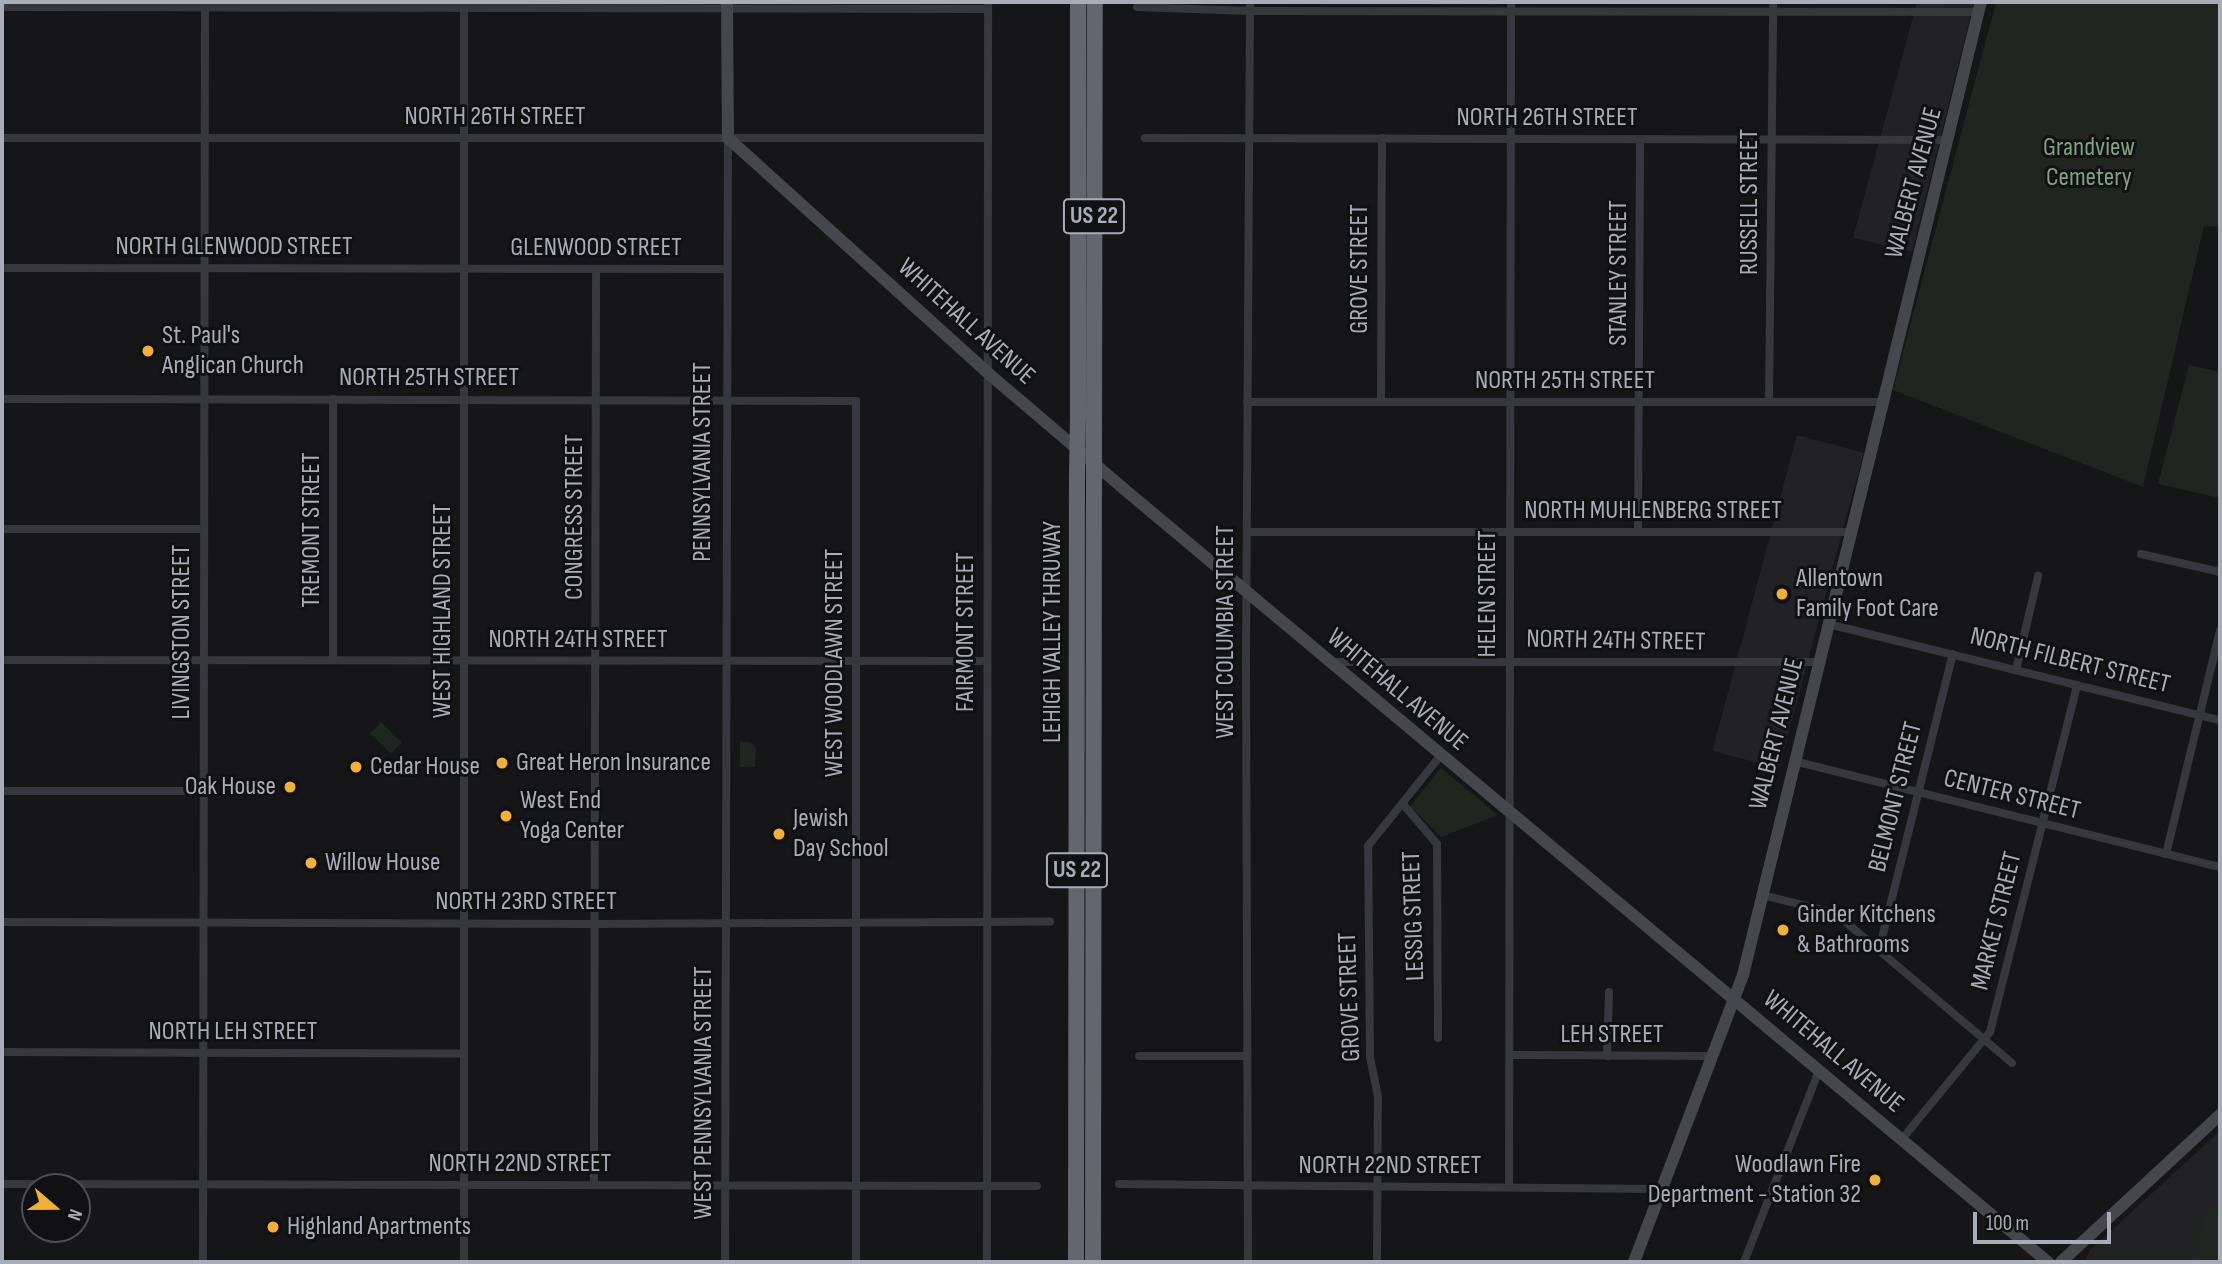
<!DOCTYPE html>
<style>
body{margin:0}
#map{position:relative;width:2222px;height:1264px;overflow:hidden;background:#161618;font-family:"Sofia Sans Condensed",sans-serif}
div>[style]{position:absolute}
.built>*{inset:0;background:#222225;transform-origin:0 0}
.green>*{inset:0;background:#1e261f;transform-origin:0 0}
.street>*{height:8px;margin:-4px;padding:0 4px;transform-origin:4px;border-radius:4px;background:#37383d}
.secondary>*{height:12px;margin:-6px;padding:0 6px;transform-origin:6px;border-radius:6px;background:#45474d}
.highway>*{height:16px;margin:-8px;padding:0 8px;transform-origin:8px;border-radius:8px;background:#63666e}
.highway-bridge>*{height:16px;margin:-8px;padding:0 8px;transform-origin:8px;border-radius:8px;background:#63666e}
.dots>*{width:19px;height:19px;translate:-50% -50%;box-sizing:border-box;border:4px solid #111113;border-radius:50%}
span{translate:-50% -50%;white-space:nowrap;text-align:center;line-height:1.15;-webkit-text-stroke:6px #111113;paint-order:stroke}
.shield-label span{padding:2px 5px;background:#111113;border:2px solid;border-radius:5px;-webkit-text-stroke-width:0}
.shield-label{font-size:24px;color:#a8adb8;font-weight:700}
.street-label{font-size:26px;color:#a8adb8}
.park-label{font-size:26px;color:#7fa381}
.poi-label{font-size:26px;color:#a8adb8}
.left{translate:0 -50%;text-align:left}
.right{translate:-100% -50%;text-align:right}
.frame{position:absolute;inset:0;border:4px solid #a8adb8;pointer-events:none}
.north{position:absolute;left:21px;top:1173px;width:70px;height:70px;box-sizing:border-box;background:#111113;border:2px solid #4d4f55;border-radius:50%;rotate:110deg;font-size:19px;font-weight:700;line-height:28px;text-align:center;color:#a8adb8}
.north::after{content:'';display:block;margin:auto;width:24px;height:32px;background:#f2b134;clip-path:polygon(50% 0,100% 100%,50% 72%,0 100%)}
.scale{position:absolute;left:1973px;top:1212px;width:138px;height:32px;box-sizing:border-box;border:4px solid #a8adb8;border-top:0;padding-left:9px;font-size:21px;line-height:24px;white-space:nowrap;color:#a8adb8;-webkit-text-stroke:5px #111113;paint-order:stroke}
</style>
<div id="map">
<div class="built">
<i style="clip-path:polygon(1917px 2px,1974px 2px,1912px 252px,1853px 238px)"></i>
<i style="left:1797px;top:435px;width:69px;height:327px;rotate:15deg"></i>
<i style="clip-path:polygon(2220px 1131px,2220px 1262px,2085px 1262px,2090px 1250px)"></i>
</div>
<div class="green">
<i style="clip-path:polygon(1996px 2px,2220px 2px,2220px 227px,2204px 226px,2143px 487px,1893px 390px)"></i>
<i style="clip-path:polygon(2189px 365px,2220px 372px,2220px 498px,2158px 484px)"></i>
<i style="left:381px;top:722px;width:29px;height:16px;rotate:44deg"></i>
<i style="clip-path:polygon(740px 742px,750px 742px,756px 748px,755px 767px,740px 767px)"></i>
<i style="clip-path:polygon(1441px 768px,1498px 815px,1441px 837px,1410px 806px)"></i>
<i style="clip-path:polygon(2206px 1206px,2220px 1212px,2220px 1262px,2194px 1262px)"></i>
</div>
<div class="street">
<i style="left:2px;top:7px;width:986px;rotate:0.12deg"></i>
<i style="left:1137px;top:7px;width:113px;rotate:2deg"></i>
<i style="left:1250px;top:11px;width:728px;rotate:0.08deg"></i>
<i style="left:2px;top:138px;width:986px"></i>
<i style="left:1145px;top:138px;width:804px;rotate:0.14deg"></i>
<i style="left:2px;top:268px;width:724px;rotate:0.08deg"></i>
<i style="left:2px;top:399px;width:854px;rotate:0.13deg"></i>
<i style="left:856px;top:401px;width:861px;rotate:90deg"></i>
<i style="left:1381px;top:399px;width:261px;rotate:-89.8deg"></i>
<i style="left:1247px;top:402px;width:635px"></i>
<i style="left:1769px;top:402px;width:400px;rotate:-89.4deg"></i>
<i style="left:2px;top:529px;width:201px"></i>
<i style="left:1247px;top:532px;width:602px"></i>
<i style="left:1638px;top:532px;width:392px;rotate:-89.7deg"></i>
<i style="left:2141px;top:554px;width:81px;rotate:12.8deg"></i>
<i style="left:1828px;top:624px;width:404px;rotate:13.8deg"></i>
<i style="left:2px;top:660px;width:985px;rotate:0.06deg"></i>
<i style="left:333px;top:660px;width:261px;rotate:-90deg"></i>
<i style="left:1332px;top:662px;width:486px"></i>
<i style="left:2016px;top:670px;width:97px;rotate:-76.8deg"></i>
<i style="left:1794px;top:761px;width:439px;rotate:14deg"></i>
<i style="left:2px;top:791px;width:200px"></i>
<i style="left:1403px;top:804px;width:52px;rotate:49.6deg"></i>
<i style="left:1437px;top:844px;width:194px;rotate:89.7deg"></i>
<i style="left:2166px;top:854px;width:230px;rotate:-76.4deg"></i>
<i style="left:1762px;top:895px;width:75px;rotate:13.9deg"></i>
<i style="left:1835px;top:913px;width:232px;rotate:40.3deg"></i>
<i style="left:2px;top:922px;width:593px;rotate:0.19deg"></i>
<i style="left:595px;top:924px;width:455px;rotate:-0.3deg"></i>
<i style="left:1879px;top:950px;width:305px;rotate:-76deg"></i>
<i style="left:2px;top:1052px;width:461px;rotate:0.2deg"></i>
<i style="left:1510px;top:1055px;width:203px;rotate:0.3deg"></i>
<i style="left:1139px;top:1056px;width:108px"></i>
<i style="left:1607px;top:1056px;width:64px;rotate:-88.2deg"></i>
<i style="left:1902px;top:1139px;width:139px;rotate:-50.6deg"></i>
<i style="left:1990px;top:1032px;width:358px;rotate:-75.9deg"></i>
<i style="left:2px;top:1184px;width:1035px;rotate:0.11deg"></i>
<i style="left:1119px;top:1184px;width:543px;rotate:0.53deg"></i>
<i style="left:594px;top:1185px;width:916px;rotate:-89.87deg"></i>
<i style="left:1509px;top:1187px;width:1185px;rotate:-89.9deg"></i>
<i style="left:203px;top:1262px;width:1260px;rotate:-89.91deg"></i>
<i style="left:464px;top:1262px;width:1260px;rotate:-90deg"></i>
<i style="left:725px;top:1262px;width:1124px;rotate:-89.85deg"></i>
<i style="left:987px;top:1262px;width:1260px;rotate:-89.95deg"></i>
<i style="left:1248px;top:1262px;width:601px;rotate:-90.19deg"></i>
<i style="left:1246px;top:661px;width:659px;rotate:-89.65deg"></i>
<i style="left:1377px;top:1262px;width:165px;rotate:-89.7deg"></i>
<i style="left:1378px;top:1097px;width:41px;rotate:-101.3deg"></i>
<i style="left:1370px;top:1057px;width:211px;rotate:-90.5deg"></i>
<i style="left:1368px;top:846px;width:115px;rotate:-51.3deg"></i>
<i style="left:1744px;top:1262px;width:205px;rotate:-68.6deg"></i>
</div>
<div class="secondary">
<i style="left:727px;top:2px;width:136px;rotate:89.6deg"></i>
<i style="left:728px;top:138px;width:352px;rotate:42.1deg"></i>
<i style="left:989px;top:374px;width:177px;rotate:40.4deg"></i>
<i style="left:1124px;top:489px;width:1205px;rotate:39.92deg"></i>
<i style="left:1634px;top:1262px;width:307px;rotate:-69.2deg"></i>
<i style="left:1743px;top:975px;width:1002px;rotate:-76.26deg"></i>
<i style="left:2061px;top:1262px;width:217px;rotate:-42.8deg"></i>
</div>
<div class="highway">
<i style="left:1078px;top:416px;width:414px;rotate:-90deg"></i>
<i style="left:1094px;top:430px;width:428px;rotate:-89.9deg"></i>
<i style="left:1076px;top:1262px;width:783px;rotate:-89.93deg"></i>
<i style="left:1093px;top:1262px;width:769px;rotate:-89.93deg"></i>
</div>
<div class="highway-bridge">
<i style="left:1077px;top:479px;width:63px;rotate:-89.1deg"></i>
<i style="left:1094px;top:493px;width:63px;rotate:-90deg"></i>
</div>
<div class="dots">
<i style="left:148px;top:351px;background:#f2b134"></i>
<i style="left:1782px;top:594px;background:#f2b134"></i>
<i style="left:502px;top:763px;background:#f2b134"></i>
<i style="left:356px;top:767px;background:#f2b134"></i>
<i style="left:290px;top:787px;background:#f2b134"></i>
<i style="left:506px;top:816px;background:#f2b134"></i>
<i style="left:779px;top:834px;background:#f2b134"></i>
<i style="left:311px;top:863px;background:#f2b134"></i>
<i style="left:1783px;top:930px;background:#f2b134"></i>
<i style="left:1875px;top:1180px;background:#f2b134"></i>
<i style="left:273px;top:1227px;background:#f2b134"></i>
</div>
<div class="shield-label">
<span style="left:1094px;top:216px">US 22</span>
<span style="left:1077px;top:870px">US 22</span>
</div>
<div class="street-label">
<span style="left:495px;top:117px">NORTH 26TH STREET</span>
<span style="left:1547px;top:118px">NORTH 26TH STREET</span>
<span style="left:1914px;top:183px;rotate:-75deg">WALBERT AVENUE</span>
<span style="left:1750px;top:202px;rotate:-90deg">RUSSELL STREET</span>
<span style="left:234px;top:247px">NORTH GLENWOOD STREET</span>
<span style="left:596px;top:248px">GLENWOOD STREET</span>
<span style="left:1360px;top:269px;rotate:-90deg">GROVE STREET</span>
<span style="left:1619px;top:273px;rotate:-90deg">STANLEY STREET</span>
<span style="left:966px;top:322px;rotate:42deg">WHITEHALL AVENUE</span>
<span style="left:429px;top:378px">NORTH 25TH STREET</span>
<span style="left:1565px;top:381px">NORTH 25TH STREET</span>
<span style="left:703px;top:462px;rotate:-90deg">PENNSYLVANIA STREET</span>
<span style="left:1653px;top:511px">NORTH MUHLENBERG STREET</span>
<span style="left:575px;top:517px;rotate:-90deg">CONGRESS STREET</span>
<span style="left:312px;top:530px;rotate:-90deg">TREMONT STREET</span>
<span style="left:1488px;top:594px;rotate:-90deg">HELEN STREET</span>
<span style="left:443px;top:611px;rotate:-90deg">WEST HIGHLAND STREET</span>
<span style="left:182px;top:632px;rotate:-90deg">LIVINGSTON STREET</span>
<span style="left:966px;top:632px;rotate:-90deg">FAIRMONT STREET</span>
<span style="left:1053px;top:632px;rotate:-90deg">LEHIGH VALLEY THRUWAY</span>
<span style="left:1226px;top:632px;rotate:-90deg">WEST COLUMBIA STREET</span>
<span style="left:578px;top:640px">NORTH 24TH STREET</span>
<span style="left:1616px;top:641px;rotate:1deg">NORTH 24TH STREET</span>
<span style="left:2070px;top:661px;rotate:14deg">NORTH FILBERT STREET</span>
<span style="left:835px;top:663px;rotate:-90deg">WEST WOODLAWN STREET</span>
<span style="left:1397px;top:690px;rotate:40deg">WHITEHALL AVENUE</span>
<span style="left:1777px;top:734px;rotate:-76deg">WALBERT AVENUE</span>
<span style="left:2012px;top:795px;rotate:14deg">CENTER STREET</span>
<span style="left:1896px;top:797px;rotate:-76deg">BELMONT STREET</span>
<span style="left:526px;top:902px">NORTH 23RD STREET</span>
<span style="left:1414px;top:916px;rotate:-92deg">LESSIG STREET</span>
<span style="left:1997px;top:921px;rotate:-76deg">MARKET STREET</span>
<span style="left:1350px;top:997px;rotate:-92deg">GROVE STREET</span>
<span style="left:233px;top:1032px">NORTH LEH STREET</span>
<span style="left:1612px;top:1035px">LEH STREET</span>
<span style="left:1833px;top:1052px;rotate:40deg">WHITEHALL AVENUE</span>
<span style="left:704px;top:1093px;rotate:-90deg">WEST PENNSYLVANIA STREET</span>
<span style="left:520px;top:1164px">NORTH 22ND STREET</span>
<span style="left:1390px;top:1166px">NORTH 22ND STREET</span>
</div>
<div class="park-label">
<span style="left:2089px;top:163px">Grandview<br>Cemetery</span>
</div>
<div class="poi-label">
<span class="left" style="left:162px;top:351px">St. Paul's<br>Anglican Church</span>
<span class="left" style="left:1796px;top:594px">Allentown<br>Family Foot Care</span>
<span class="left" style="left:516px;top:763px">Great Heron Insurance</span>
<span class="left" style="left:370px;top:767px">Cedar House</span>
<span class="right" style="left:276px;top:787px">Oak House</span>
<span class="left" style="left:520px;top:816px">West End<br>Yoga Center</span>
<span class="left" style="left:793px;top:834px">Jewish<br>Day School</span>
<span class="left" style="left:325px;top:863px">Willow House</span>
<span class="left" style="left:1797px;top:930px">Ginder Kitchens<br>&amp; Bathrooms</span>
<span class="right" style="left:1861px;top:1180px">Woodlawn Fire<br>Department - Station 32</span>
<span class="left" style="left:287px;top:1227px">Highland Apartments</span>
</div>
<div class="frame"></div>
<div class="north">N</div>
<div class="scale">100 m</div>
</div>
